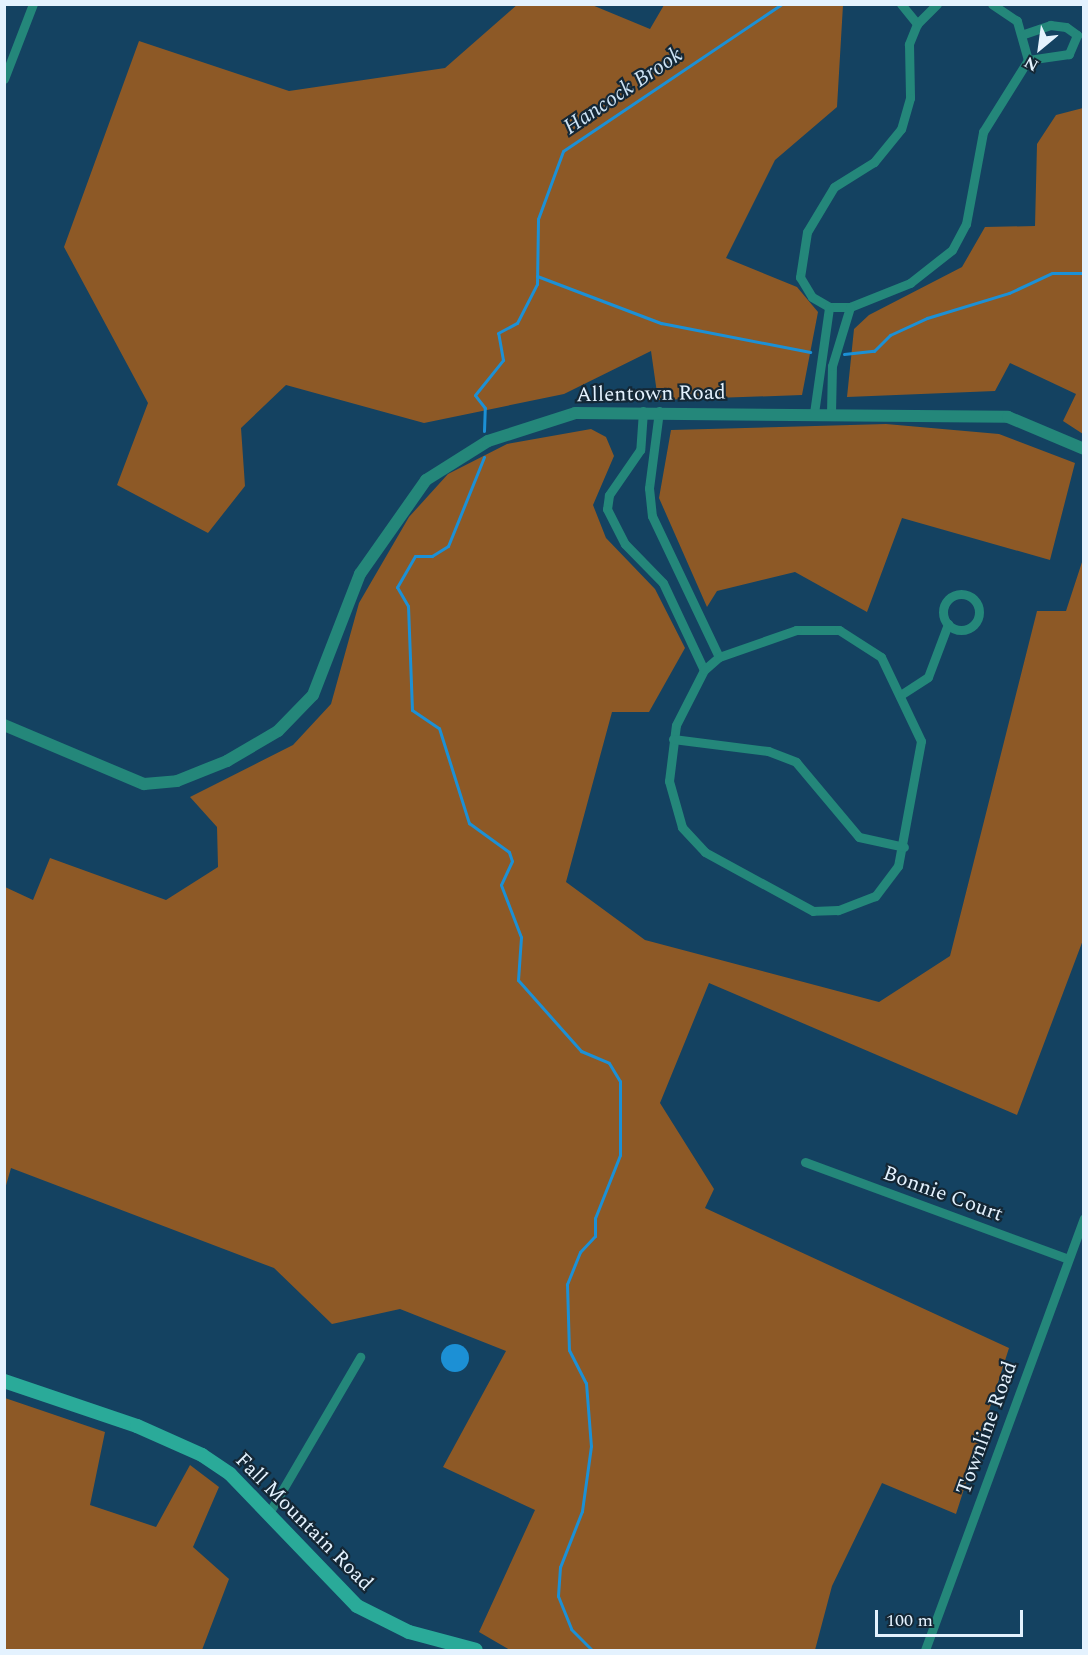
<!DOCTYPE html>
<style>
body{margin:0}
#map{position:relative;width:1088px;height:1655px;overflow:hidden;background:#144261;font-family:Spectral,serif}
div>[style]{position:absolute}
.green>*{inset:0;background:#8d5926}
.water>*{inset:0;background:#1c90d5}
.round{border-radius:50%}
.stream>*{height:3px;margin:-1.5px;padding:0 1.5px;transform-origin:1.5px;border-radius:1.5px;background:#1c90d5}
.minor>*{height:9px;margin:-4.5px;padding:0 4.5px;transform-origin:4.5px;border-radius:4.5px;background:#24877a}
.minor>.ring{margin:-4.5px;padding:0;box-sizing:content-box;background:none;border:9px solid #24877a;border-radius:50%}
.tertiary>*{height:12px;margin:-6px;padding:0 6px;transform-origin:6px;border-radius:6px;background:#24877a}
.secondary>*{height:14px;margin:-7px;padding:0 7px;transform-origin:7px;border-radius:7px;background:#2aaa99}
span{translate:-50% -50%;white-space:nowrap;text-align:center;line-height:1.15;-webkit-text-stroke:4.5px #142735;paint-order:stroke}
.street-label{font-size:21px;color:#e4f2fe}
.water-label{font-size:22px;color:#cde3f5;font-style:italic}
.frame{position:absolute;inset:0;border:6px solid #e4f2fe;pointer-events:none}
.north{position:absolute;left:1010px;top:18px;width:60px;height:60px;-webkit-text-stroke:4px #142735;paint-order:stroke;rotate:209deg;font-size:16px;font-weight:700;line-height:24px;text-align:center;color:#e4f2fe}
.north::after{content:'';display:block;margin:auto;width:21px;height:27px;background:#e4f2fe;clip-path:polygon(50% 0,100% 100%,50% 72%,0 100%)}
.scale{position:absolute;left:875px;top:1610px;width:148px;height:27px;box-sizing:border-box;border:3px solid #e4f2fe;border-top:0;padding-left:8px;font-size:18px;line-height:21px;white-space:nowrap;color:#e4f2fe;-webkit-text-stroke:4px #142735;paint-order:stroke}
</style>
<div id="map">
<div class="green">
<i style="clip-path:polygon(518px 4px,592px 5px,650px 29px,664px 5px,843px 5px,837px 107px,775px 160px,726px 258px,797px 287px,818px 312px,802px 395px,658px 400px,651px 351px,564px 394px,424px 423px,286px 385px,241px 428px,245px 486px,208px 533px,117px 485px,148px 403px,64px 247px,139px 41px,289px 91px,445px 68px)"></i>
<i style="clip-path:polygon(1083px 108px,1083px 434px,1063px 421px,1076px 394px,1010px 363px,995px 391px,847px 397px,854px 329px,869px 315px,962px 267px,985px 227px,1035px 226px,1037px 144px,1056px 115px)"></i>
<i style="clip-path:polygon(886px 424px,999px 434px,1075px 463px,1050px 560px,902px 518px,867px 612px,795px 572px,717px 591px,707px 607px,659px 498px,671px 430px)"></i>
<i style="clip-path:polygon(591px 429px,606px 437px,614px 456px,593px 505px,606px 538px,655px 589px,685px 648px,649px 712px,612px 712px,566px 882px,645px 940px,879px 1002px,950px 956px,1037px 611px,1066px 611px,1083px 559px,1083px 940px,1017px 1115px,709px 983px,660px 1103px,714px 1189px,705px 1208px,1009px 1348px,956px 1514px,882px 1483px,832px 1586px,815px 1650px,510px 1650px,479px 1632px,535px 1510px,443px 1467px,506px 1351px,400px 1309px,332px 1324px,274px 1268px,11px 1168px,5px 1189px,5px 887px,33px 900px,50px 858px,166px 900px,218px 867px,217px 827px,190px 797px,293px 745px,331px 704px,359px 603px,409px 517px,448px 474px,507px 444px)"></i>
<i style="clip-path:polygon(5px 1398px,105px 1432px,90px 1505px,156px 1527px,190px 1465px,219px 1487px,193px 1547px,229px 1579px,202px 1650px,5px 1650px)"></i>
</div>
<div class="water">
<i class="round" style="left:441px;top:1344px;width:28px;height:28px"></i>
</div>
<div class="stream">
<i style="left:537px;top:276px;width:133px;rotate:20.8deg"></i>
<i style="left:661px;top:323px;width:152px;rotate:11deg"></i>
<i style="left:844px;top:354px;width:30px;rotate:-6deg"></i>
<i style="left:874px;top:351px;width:23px;rotate:-45deg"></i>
<i style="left:890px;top:335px;width:41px;rotate:-24.7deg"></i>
<i style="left:927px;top:318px;width:86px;rotate:-17deg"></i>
<i style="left:1009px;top:293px;width:47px;rotate:-24.9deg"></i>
<i style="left:1052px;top:273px;width:32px"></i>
<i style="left:484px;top:431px;width:23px;rotate:-88deg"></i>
<i style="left:485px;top:408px;width:16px;rotate:-128deg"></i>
<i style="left:475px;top:395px;width:45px;rotate:-51.3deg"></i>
<i style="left:503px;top:360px;width:27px;rotate:-100deg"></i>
<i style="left:498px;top:333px;width:21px;rotate:-28deg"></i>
<i style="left:517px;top:323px;width:44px;rotate:-62.9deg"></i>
<i style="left:537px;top:284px;width:65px;rotate:-89.1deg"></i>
<i style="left:538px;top:219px;width:72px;rotate:-69.8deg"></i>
<i style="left:563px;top:151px;width:264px;rotate:-33.9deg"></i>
<i style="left:484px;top:457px;width:96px;rotate:112deg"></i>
<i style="left:448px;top:546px;width:19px;rotate:148deg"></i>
<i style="left:432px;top:556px;width:17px;rotate:180deg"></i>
<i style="left:415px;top:556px;width:36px;rotate:120deg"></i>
<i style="left:397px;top:587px;width:22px;rotate:60deg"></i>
<i style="left:408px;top:606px;width:104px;rotate:87.8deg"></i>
<i style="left:412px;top:710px;width:32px;rotate:34deg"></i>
<i style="left:439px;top:728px;width:100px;rotate:72.5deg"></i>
<i style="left:469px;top:823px;width:49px;rotate:35.9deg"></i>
<i style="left:509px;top:852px;width:9px;rotate:72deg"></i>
<i style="left:512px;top:861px;width:26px;rotate:115deg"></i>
<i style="left:501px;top:885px;width:56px;rotate:69deg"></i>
<i style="left:521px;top:937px;width:43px;rotate:94deg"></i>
<i style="left:518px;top:980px;width:95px;rotate:48.4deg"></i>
<i style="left:581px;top:1051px;width:30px;rotate:23deg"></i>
<i style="left:609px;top:1063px;width:21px;rotate:59deg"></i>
<i style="left:620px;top:1081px;width:74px;rotate:90deg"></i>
<i style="left:620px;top:1155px;width:68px;rotate:111.6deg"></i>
<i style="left:595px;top:1218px;width:18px;rotate:90deg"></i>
<i style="left:595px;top:1236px;width:22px;rotate:133deg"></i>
<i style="left:580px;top:1252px;width:35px;rotate:112deg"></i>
<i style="left:567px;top:1284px;width:66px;rotate:88.3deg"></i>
<i style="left:569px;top:1350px;width:37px;rotate:63deg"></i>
<i style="left:586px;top:1383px;width:63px;rotate:85.5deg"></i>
<i style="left:591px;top:1446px;width:66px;rotate:97.9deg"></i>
<i style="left:582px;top:1511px;width:60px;rotate:111.4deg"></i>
<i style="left:560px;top:1567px;width:29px;rotate:94deg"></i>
<i style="left:558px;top:1596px;width:35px;rotate:68deg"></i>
<i style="left:571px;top:1629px;width:30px;rotate:45deg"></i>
</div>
<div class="minor">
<i style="left:901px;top:4px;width:26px;rotate:51deg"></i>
<i style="left:937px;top:4px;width:28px;rotate:135deg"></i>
<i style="left:917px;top:24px;width:22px;rotate:112deg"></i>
<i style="left:909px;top:44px;width:54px;rotate:88.9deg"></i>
<i style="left:910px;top:98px;width:32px;rotate:106deg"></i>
<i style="left:901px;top:129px;width:43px;rotate:129.3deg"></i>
<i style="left:874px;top:162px;width:47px;rotate:148deg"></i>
<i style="left:834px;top:187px;width:52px;rotate:121deg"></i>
<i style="left:807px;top:232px;width:46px;rotate:98.8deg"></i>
<i style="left:800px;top:277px;width:23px;rotate:59deg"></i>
<i style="left:812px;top:297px;width:20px;rotate:30deg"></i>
<i style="left:829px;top:307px;width:21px"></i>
<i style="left:850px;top:307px;width:65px;rotate:-21.8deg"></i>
<i style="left:910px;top:283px;width:53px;rotate:-38.2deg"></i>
<i style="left:952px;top:250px;width:30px;rotate:-62deg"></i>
<i style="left:966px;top:224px;width:94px;rotate:-79.5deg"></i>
<i style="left:983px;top:132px;width:85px;rotate:-58deg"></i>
<i style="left:1028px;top:60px;width:41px;rotate:-105.8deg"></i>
<i style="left:1017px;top:21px;width:30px;rotate:-146deg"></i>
<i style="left:1024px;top:34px;width:28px;rotate:-19deg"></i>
<i style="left:1050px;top:25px;width:16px;rotate:7deg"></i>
<i style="left:1066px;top:27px;width:14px;rotate:36deg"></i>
<i style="left:1077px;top:35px;width:21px;rotate:113deg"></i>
<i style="left:1069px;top:54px;width:41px;rotate:171.7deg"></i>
<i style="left:4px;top:79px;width:80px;rotate:-68.9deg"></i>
<i style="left:643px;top:411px;width:39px;rotate:94deg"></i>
<i style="left:640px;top:450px;width:55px;rotate:124.6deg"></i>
<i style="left:609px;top:495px;width:14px;rotate:98deg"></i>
<i style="left:607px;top:509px;width:39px;rotate:63deg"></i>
<i style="left:625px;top:544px;width:54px;rotate:45.7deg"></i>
<i style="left:663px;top:583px;width:96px;rotate:64.8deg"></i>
<i style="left:659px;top:411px;width:78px;rotate:97.4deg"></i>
<i style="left:649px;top:488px;width:28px;rotate:84deg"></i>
<i style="left:652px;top:516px;width:156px;rotate:64.6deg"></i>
<i style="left:814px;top:413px;width:107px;rotate:-81.9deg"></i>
<i style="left:831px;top:413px;width:47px;rotate:-88.8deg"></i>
<i style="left:832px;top:366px;width:62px;rotate:-73deg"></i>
<i class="ring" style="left:943px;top:594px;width:27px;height:27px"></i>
<i style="left:796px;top:630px;width:43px"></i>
<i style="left:839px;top:630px;width:50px;rotate:32.7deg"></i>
<i style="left:881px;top:657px;width:93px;rotate:64.5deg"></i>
<i style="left:921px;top:741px;width:127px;rotate:100.4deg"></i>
<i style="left:898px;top:866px;width:38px;rotate:127deg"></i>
<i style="left:875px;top:896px;width:40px;rotate:159deg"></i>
<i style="left:838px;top:910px;width:25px;rotate:178deg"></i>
<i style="left:813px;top:911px;width:123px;rotate:-151.4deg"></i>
<i style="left:705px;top:852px;width:34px;rotate:-133deg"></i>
<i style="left:682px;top:827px;width:48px;rotate:-105.8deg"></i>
<i style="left:669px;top:781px;width:56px;rotate:-82.9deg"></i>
<i style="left:676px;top:725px;width:62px;rotate:-63deg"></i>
<i style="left:704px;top:670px;width:20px;rotate:-41deg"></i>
<i style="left:719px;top:657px;width:82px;rotate:-19.3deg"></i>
<i style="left:902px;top:694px;width:31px;rotate:-33deg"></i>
<i style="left:928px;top:677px;width:57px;rotate:-69.3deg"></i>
<i style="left:673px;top:739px;width:96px;rotate:7.2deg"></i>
<i style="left:768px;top:751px;width:30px;rotate:21deg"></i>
<i style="left:796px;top:762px;width:98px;rotate:50deg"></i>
<i style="left:859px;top:837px;width:46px;rotate:12.5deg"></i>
<i style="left:805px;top:1162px;width:280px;rotate:20.2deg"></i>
<i style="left:269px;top:1513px;width:181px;rotate:-59.7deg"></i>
<i style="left:925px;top:1650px;width:460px;rotate:-69.8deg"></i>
</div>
<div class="tertiary">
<i style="left:4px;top:725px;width:152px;rotate:22.9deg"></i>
<i style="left:144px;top:784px;width:33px;rotate:-5deg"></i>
<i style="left:177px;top:781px;width:54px;rotate:-21.8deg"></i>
<i style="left:227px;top:761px;width:59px;rotate:-30.5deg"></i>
<i style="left:278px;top:731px;width:50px;rotate:-45.8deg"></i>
<i style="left:313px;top:695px;width:130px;rotate:-68.8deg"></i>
<i style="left:360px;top:574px;width:115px;rotate:-54.9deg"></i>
<i style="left:426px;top:480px;width:73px;rotate:-32.2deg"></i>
<i style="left:488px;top:441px;width:91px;rotate:-17.8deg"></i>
<i style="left:575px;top:413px;width:433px;rotate:0.5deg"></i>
<i style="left:1008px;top:417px;width:82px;rotate:22.8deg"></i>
</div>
<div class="secondary">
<i style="left:4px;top:1381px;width:140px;rotate:18.7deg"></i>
<i style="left:137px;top:1426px;width:71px;rotate:24deg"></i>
<i style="left:202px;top:1455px;width:34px;rotate:34deg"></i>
<i style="left:230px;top:1474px;width:183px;rotate:46.1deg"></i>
<i style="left:357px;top:1606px;width:58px;rotate:26.6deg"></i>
<i style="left:409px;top:1632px;width:69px;rotate:15deg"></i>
</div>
<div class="street-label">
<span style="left:651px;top:394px;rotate:-1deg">Allentown Road</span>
<span style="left:943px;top:1194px;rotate:20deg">Bonnie Court</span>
<span style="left:987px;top:1428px;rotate:-70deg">Townline Road</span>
<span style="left:304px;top:1522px;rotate:45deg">Fall Mountain Road</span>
</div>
<div class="water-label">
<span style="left:623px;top:91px;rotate:-34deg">Hancock Brook</span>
</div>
<div class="frame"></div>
<div class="north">N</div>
<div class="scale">100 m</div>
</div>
